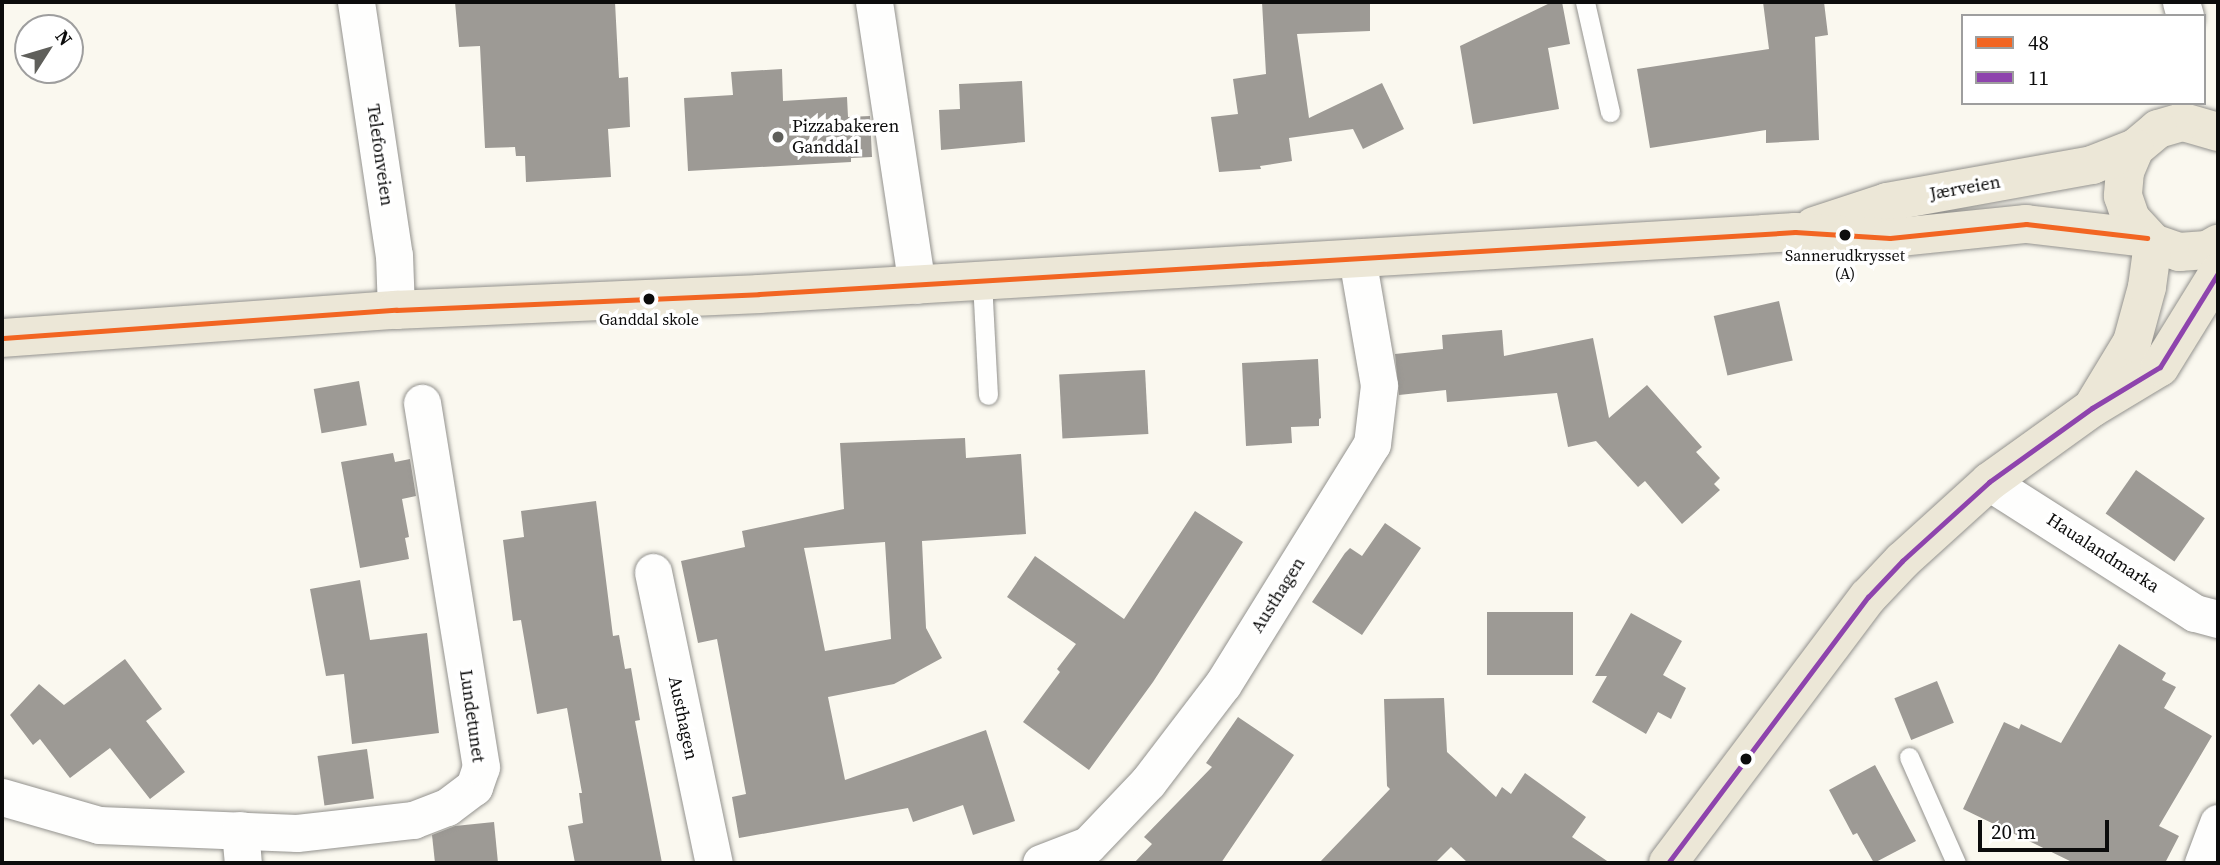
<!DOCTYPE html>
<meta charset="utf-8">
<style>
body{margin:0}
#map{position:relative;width:2220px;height:865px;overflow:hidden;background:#faf8ef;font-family:"Source Serif 4",serif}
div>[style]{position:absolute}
.building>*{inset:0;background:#9d9a95;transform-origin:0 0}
.roads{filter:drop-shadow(0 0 2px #93928e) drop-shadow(0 0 2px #93928e)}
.lane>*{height:19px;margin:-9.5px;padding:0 9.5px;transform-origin:9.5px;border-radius:9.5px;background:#fefefd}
.street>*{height:37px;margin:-18.5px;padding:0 18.5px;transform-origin:18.5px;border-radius:18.5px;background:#fefefd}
.primary>*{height:38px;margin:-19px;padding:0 19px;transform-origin:19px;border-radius:19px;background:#ece7d7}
.bus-1>*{height:5px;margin:-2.5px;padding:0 2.5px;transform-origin:2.5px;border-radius:2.5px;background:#f26522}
.bus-2>*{height:5px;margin:-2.5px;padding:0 2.5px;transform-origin:2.5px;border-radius:2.5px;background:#8e44ad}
.dots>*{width:19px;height:19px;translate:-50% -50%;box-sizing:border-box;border:4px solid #fff;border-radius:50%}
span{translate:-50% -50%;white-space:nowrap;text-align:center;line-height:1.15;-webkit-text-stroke:7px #fff;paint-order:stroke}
.bus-label{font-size:16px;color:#0c0c0c}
.poi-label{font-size:18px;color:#0c0c0c}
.left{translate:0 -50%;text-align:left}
.street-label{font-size:18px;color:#0c0c0c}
.frame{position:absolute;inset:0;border:4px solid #0c0c0c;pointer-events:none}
.legend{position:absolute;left:1961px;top:14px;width:245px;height:91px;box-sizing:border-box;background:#fff;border:2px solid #9e9e9e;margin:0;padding:9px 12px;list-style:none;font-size:21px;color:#0c0c0c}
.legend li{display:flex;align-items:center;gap:14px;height:35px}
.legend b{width:35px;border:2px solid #9e9e9e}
.north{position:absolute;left:14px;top:14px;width:70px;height:70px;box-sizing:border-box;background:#fff;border:2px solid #9e9e9e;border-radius:50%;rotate:53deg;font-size:19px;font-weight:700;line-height:28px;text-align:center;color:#0c0c0c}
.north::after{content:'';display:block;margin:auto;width:24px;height:32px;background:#5f5f5b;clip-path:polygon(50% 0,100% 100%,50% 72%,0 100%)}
.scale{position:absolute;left:1978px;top:820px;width:131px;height:32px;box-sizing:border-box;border:4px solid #0c0c0c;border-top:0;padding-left:9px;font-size:21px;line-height:24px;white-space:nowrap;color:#0c0c0c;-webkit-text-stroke:5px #fff;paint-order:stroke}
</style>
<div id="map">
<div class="building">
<i style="clip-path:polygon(455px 2px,615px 2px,619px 78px,628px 77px,630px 127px,608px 129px,611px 177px,526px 182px,525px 156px,516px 156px,515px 147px,485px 148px,480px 46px,459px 47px)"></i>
<i style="clip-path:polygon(1262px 2px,1370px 2px,1370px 31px,1297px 34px,1309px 118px,1382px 83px,1404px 129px,1363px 149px,1353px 129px,1289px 138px,1292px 161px,1260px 166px,1261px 169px,1219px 172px,1211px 117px,1238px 114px,1233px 79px,1266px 74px)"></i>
<i style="clip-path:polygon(1552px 2px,1562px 2px,1570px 44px,1548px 48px,1559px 109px,1473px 124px,1460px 46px)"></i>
<i style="clip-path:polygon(1763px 2px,1824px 2px,1828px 35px,1815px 37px,1819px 140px,1766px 143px,1766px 130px,1650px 148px,1637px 69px,1769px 49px)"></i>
<i style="clip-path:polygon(782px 69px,783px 101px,847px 97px,848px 117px,870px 116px,872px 157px,851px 158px,851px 162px,688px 171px,684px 98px,733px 95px,731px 72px)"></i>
<i style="clip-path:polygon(1022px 81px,1025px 142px,941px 150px,939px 110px,960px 109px,959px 84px)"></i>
<i style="left:1779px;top:301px;width:61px;height:67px;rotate:77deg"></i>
<i style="clip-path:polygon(1502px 330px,1504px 356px,1593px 338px,1609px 418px,1647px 385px,1702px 447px,1696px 452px,1720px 478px,1714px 484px,1720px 490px,1682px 524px,1645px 481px,1638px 487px,1596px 441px,1568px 447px,1557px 393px,1447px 402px,1446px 390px,1399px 395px,1395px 354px,1443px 349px,1442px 335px)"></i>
<i style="clip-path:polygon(1318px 359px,1321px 418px,1319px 419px,1319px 426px,1291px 427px,1292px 443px,1246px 446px,1242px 363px)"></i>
<i style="left:1145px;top:370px;width:64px;height:86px;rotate:87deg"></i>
<i style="left:359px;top:381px;width:45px;height:46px;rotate:80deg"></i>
<i style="clip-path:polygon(evenodd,965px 438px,966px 458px,1021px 454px,1026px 534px,922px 541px,926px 628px,942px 658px,894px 684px,828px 697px,845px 780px,986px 730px,1015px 821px,973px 835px,963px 805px,913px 822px,908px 808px,739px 838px,732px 797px,746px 794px,717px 639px,698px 643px,681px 561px,745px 547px,742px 531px,844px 509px,840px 443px,965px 438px,885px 542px,891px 639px,825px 651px,804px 548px,885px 542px)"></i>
<i style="clip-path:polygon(393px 453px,395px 462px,410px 459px,416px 496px,402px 499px,409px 537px,405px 538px,409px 559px,360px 568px,341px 462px)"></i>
<i style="left:2136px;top:470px;width:84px;height:53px;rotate:35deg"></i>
<i style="clip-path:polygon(596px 501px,613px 636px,619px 635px,625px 669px,631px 668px,640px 720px,635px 721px,662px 863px,575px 863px,568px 826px,583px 823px,579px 793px,582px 793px,567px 708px,537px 714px,521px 620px,513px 621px,503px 540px,524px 537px,521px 511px)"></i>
<i style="clip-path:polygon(1195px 511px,1243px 542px,1153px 682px,1089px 770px,1023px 722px,1060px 672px,1057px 669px,1076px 644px,1007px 597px,1035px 556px,1124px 619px)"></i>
<i style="clip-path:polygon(1385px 523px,1421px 548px,1362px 635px,1312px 602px,1345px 553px,1350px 548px,1362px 556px)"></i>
<i style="clip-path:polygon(360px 580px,370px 640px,427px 633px,439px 733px,352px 744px,344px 674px,326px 676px,310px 589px)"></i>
<i style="left:1487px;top:612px;width:86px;height:63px"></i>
<i style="clip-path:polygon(1631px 613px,1682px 641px,1663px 675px,1686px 688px,1671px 719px,1658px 712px,1646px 734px,1592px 702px,1607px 676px,1595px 676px)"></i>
<i style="clip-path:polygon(2119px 644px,2166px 673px,2162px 680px,2176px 687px,2164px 708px,2212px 736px,2159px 826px,2179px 836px,2165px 863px,2074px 863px,1963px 809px,2004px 722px,2019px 729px,2021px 724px,2061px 743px)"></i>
<i style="clip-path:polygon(125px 659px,162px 709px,146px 721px,185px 772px,150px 799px,110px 748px,70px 778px,40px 739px,33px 745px,10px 715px,39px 684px,64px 705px)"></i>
<i style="left:1937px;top:681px;width:45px;height:46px;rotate:68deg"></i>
<i style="clip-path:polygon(1444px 698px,1447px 752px,1496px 797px,1502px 787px,1511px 794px,1525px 773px,1586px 817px,1572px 837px,1610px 863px,1468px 863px,1451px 847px,1435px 863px,1319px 863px,1390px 789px,1387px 786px,1384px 699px)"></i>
<i style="clip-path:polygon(1238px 717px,1294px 755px,1221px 863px,1134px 863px,1152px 844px,1144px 837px,1212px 767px,1206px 763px)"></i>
<i style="left:367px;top:749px;width:50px;height:50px;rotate:82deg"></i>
<i style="clip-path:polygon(1875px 765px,1916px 841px,1874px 863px,1857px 833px,1853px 835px,1829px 790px)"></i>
<i style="clip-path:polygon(494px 822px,498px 863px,435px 863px,432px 835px,455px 826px)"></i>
</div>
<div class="roads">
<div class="lane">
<i style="left:1585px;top:2px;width:113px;rotate:77.2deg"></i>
<i style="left:982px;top:281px;width:114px;rotate:87deg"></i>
<i style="left:1909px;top:757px;width:116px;rotate:66.1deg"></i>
</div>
<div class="street">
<i style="left:356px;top:2px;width:256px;rotate:81.5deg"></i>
<i style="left:394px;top:255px;width:55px;rotate:87.9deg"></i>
<i style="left:874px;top:2px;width:286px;rotate:81.4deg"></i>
<i style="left:2181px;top:2px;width:15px;rotate:74deg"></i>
<i style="left:1989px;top:482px;width:244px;rotate:32.5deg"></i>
<i style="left:2195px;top:613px;width:24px;rotate:15deg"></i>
<i style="left:653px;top:572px;width:297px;rotate:78.2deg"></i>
<i style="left:2px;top:797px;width:101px;rotate:16.1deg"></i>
<i style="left:99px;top:825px;width:198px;rotate:2.3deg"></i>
<i style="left:297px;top:833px;width:117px;rotate:-6.4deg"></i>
<i style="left:413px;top:820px;width:36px;rotate:-21deg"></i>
<i style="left:447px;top:807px;width:34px;rotate:-37deg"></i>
<i style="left:474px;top:787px;width:21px;rotate:-71deg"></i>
<i style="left:481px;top:767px;width:369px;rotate:-99.2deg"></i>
<i style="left:240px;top:830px;width:33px;rotate:85deg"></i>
<i style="left:1041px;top:863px;width:50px;rotate:-21deg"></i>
<i style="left:1088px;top:845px;width:87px;rotate:-46.4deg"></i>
<i style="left:1148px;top:782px;width:123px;rotate:-52.6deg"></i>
<i style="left:1223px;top:684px;width:282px;rotate:-58.2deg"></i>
<i style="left:1372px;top:444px;width:59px;rotate:-83.2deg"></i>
<i style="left:1379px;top:385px;width:129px;rotate:-99.8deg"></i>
<i style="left:2203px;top:863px;width:43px;rotate:-69.4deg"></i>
</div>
<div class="primary">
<i style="left:2218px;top:132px;width:37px;rotate:-164deg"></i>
<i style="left:2182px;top:122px;width:25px;rotate:164deg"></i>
<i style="left:2158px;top:129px;width:30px;rotate:140deg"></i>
<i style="left:2135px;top:148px;width:25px;rotate:113deg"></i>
<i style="left:2125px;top:171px;width:25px;rotate:95deg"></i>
<i style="left:2123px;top:196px;width:24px;rotate:71deg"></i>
<i style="left:2131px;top:219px;width:33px;rotate:47deg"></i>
<i style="left:2153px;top:243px;width:28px;rotate:19deg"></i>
<i style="left:2179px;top:252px;width:28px;rotate:-4deg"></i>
<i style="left:2207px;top:250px;width:13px;rotate:-29deg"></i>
<i style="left:1814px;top:226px;width:77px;rotate:-18.2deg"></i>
<i style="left:1887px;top:202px;width:208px;rotate:-10.2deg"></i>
<i style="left:2092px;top:165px;width:46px;rotate:-21.6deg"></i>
<i style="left:2px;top:338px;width:395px;rotate:-4.1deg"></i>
<i style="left:396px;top:310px;width:363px;rotate:-2.5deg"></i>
<i style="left:759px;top:294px;width:1038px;rotate:-3.42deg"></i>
<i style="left:1795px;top:232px;width:95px;rotate:3.6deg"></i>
<i style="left:1890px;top:238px;width:137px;rotate:-5.9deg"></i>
<i style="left:2026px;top:224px;width:122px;rotate:6.6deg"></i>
<i style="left:2095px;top:403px;width:71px;rotate:-58.8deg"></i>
<i style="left:2132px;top:342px;width:57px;rotate:-74.7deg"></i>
<i style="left:2147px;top:287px;width:44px;rotate:-82.2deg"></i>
<i style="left:1668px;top:863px;width:333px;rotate:-53.1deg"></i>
<i style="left:1868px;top:597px;width:50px;rotate:-46.6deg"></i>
<i style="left:1902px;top:561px;width:118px;rotate:-42.2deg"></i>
<i style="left:1989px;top:482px;width:127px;rotate:-35.7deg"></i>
<i style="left:2092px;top:408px;width:79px;rotate:-31.1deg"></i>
<i style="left:2160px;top:367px;width:110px;rotate:-58.3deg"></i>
</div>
</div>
<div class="bus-1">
<i style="left:2px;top:338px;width:395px;rotate:-4.1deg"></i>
<i style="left:396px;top:310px;width:363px;rotate:-2.5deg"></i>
<i style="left:759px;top:294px;width:1038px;rotate:-3.42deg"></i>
<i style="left:1795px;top:232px;width:95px;rotate:3.6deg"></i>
<i style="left:1890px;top:238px;width:137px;rotate:-5.9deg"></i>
<i style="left:2026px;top:224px;width:122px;rotate:6.6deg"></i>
</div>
<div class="bus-2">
<i style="left:1668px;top:863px;width:333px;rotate:-53.1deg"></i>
<i style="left:1868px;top:597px;width:50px;rotate:-46.6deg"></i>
<i style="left:1902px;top:561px;width:118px;rotate:-42.2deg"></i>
<i style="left:1989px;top:482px;width:127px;rotate:-35.7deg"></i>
<i style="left:2092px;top:408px;width:79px;rotate:-31.1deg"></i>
<i style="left:2160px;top:367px;width:110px;rotate:-58.3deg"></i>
</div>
<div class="dots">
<i style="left:778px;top:137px;background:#5f5f5b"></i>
<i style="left:1845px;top:235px;background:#0c0c0c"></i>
<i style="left:649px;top:299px;background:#0c0c0c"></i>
<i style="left:1746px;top:759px;background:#0c0c0c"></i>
</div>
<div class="bus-label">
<span style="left:1845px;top:264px">Sannerudkrysset<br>(A)</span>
<span style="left:649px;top:319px">Ganddal skole</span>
</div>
<div class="poi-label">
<span class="left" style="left:792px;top:137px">Pizzabakeren<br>Ganddal</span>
</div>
<div class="street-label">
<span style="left:380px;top:155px;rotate:82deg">Telefonveien</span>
<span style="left:1965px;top:188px;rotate:-10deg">Jærveien</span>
<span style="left:2103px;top:553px;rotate:33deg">Haualandmarka</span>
<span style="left:1278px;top:595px;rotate:-58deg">Austhagen</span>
<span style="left:472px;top:716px;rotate:82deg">Lundetunet</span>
<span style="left:683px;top:718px;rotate:78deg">Austhagen</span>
</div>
<div class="frame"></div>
<ul class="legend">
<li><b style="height:9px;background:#f26522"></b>48</li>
<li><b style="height:9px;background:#8e44ad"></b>11</li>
</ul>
<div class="north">N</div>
<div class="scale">20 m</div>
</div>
